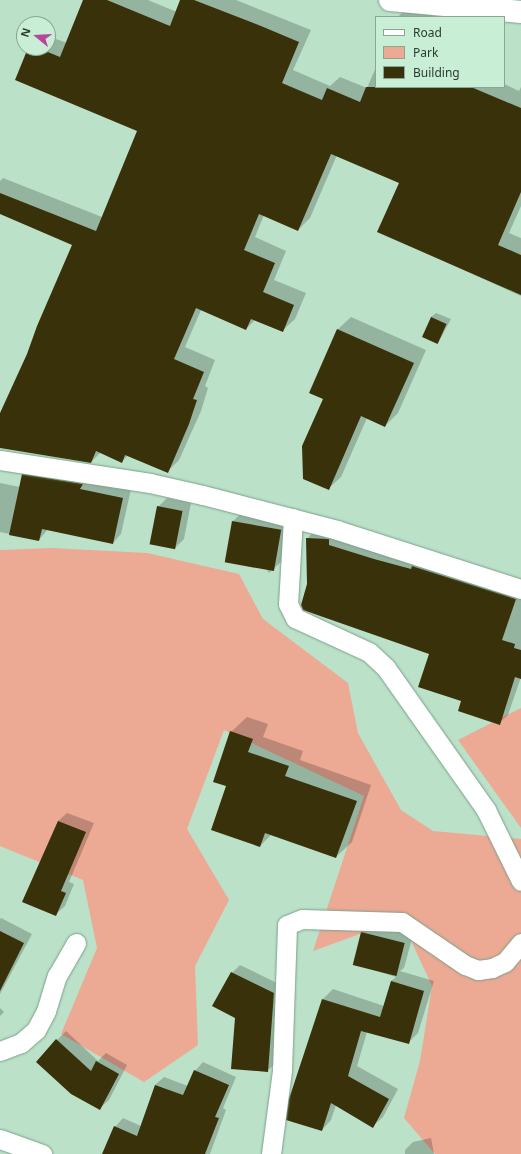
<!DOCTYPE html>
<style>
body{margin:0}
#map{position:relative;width:521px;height:1154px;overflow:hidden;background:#bbe1c9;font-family:"Noto Sans",sans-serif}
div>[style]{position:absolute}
.green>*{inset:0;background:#eca994}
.shadow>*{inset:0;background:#0003}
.building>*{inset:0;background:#39310a;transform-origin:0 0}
.roads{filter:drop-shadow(0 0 1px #7ca08a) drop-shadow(0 0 1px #7ca08a)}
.minor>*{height:19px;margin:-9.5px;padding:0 9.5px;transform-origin:9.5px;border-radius:9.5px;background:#fff}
.tertiary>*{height:22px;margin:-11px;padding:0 11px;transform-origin:11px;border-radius:11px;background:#fff}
span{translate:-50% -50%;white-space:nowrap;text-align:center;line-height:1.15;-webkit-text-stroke:4px #c8eed6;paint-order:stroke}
.legend{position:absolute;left:375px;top:16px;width:130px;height:72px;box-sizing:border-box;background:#c8eed6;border:1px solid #8aa694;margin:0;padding:5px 7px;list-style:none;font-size:12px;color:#2c3b32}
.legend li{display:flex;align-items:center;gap:8px;height:20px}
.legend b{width:20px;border:1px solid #8aa694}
.north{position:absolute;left:16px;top:16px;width:40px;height:40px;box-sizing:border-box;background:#c8eed6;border:1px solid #8aa694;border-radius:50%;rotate:288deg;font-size:11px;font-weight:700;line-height:16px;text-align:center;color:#2c3b32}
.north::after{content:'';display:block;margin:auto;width:14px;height:18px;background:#b7449d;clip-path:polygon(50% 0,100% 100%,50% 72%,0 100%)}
</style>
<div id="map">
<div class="green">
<i style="clip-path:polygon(51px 548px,147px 553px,239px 574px,263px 619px,348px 683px,358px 733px,401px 810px,433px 831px,521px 839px,521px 1154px,435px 1154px,404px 1118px,420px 1061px,432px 986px,401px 919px,313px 951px,364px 796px,224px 730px,187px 829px,229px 900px,195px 966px,198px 1045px,144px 1082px,61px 1034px,97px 948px,83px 880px,0 846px,0 550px)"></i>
<i style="clip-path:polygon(521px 708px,521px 828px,458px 740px)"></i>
</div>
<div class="shadow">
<i style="clip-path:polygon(84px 0,148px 0,177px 12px,181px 0,236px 0,311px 30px,293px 70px,330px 86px,340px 77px,367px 88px,376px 67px,376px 87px,504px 87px,504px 84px,519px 91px,521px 87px,521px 206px,509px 233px,521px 238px,521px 296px,379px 232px,400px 182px,337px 155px,310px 218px,298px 230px,264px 215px,255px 237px,286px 251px,274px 280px,306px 293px,295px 319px,282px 331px,256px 319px,246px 329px,201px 310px,185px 347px,215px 360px,205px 386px,208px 388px,201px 411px,179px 460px,167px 472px,128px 455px,122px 462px,101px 452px,91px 462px,0 447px,0 415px,28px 355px,74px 245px,0 213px,0 181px,3px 178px,102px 217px,138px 130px,29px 48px,48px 48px,48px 36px,67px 43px)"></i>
<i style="clip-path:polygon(409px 5px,436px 17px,398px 17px)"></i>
<i style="clip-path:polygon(436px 313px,451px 319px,438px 343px,431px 317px)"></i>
<i style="clip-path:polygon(351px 317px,426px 350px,398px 413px,385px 426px,367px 418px,341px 477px,328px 489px,324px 399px,311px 393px,338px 329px)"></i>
<i style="clip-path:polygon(32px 466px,131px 489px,121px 534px,113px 543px,48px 529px,39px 540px,0 532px,0 483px,20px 487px,23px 475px)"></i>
<i style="clip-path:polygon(167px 498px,191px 503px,184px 539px,175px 548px,158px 507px)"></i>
<i style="clip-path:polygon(246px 509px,293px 518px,282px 561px,269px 573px,233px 521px)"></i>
<i style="clip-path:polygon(315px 530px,521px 589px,521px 677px,508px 715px,499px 723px,462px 700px,430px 653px,304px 609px,308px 585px,307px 539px)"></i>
<i style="clip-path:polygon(247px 717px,268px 724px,263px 737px,303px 751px,300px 760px,371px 785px,352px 842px,336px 857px,271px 835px,260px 846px,227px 786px,231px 732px)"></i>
<i style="clip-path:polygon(67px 813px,94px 823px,69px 882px,74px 884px,65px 906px,56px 914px,23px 901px,58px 821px)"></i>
<i style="clip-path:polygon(1px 918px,32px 934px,0 994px,0 919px)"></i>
<i style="clip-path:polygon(370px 924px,413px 935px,404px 968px,400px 971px,434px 981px,418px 1033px,408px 1043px,367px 1032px,357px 1066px,398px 1089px,383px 1117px,373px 1126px,336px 1105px,331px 1120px,322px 1130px,290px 1099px,323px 999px,333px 989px,384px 1006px,391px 981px,396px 977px,353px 964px,362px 932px)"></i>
<i style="clip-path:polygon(240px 965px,281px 985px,276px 1063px,267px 1071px,236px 1018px,232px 973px)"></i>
<i style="clip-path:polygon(0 1008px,4px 1012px,0 1016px)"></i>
<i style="clip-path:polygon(66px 1031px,98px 1061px,106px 1053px,127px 1065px,109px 1100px,100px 1108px,57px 1040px)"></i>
<i style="clip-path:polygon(203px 1062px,236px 1077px,223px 1108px,226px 1110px,210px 1154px,104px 1154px,115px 1127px,123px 1118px,141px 1126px,155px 1085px,164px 1077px,188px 1086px,195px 1071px)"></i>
<i style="clip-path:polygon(431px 1138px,434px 1154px,405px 1154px,405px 1150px,413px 1142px)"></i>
</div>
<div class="building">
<i style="clip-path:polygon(83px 0,107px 0,170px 26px,180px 0,194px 0,261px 26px,299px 42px,282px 83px,322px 100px,327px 88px,360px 102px,366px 87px,471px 87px,521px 108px,521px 192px,498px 245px,521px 255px,521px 295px,377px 232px,399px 183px,331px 154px,298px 231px,259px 214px,244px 250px,275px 263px,263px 292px,294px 305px,283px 332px,251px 319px,246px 330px,196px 308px,174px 359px,204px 372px,193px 399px,197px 400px,189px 424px,168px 473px,125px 455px,122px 463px,96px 451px,91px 463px,0 448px,0 413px,27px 354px,37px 326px,72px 245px,0 214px,0 193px,96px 231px,137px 131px,15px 80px,28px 48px,38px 48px,60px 57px)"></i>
<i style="left:431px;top:317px;width:17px;height:22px;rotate:24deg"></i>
<i style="clip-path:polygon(337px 329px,414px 363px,385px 427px,361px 416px,329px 490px,303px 479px,302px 446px,323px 399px,309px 393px)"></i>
<i style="clip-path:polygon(22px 474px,83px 484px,80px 489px,123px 498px,113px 544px,42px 529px,39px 541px,9px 535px)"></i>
<i style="left:157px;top:506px;width:26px;height:39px;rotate:11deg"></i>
<i style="left:232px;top:521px;width:50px;height:42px;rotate:10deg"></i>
<i style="clip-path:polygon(306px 538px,329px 539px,329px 545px,374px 559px,411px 569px,412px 566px,516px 599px,502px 640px,515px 644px,514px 648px,521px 650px,521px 679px,515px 677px,500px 725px,458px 711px,461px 701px,418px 687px,429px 654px,303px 610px,301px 605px,307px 584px)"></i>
<i style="clip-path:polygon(230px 731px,253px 739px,248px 752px,289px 766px,285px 776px,357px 801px,336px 858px,265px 833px,260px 847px,211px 830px,226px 786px,213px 782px)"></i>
<i style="clip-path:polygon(58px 821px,86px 832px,61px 891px,66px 893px,56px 916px,22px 902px)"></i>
<i style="clip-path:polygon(0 931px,24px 943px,0 991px)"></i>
<i style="left:361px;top:932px;width:45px;height:34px;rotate:14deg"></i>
<i style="clip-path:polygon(231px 972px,274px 993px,268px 1072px,231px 1069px,235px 1018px,212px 1006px)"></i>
<i style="clip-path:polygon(391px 981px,424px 991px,409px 1044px,361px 1031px,348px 1076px,389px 1099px,373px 1128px,331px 1103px,322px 1131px,286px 1120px,289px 1099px,322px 999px,380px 1017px)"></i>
<i style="clip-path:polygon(56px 1039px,91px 1071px,96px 1061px,119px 1074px,100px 1110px,71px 1094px,36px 1062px)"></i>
<i style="clip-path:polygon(194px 1070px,229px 1085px,215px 1117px,219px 1118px,205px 1154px,102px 1154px,114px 1126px,137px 1136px,155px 1085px,183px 1095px)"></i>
</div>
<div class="roads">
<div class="minor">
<i style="left:0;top:460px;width:152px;rotate:8.7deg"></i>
<i style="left:150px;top:483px;width:54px;rotate:12.8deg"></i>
<i style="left:203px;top:495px;width:138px;rotate:14.6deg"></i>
<i style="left:337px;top:530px;width:193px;rotate:17.8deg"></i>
<i style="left:293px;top:518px;width:86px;rotate:93.3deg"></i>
<i style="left:288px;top:604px;width:16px;rotate:63deg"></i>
<i style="left:295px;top:618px;width:81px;rotate:24.7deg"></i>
<i style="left:369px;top:652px;width:23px;rotate:43deg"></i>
<i style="left:386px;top:668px;width:174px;rotate:54.8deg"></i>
<i style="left:486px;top:810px;width:79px;rotate:63.8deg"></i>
<i style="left:0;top:1051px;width:22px;rotate:-21deg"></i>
<i style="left:21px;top:1043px;width:20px;rotate:-41deg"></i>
<i style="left:36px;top:1030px;width:21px;rotate:-62deg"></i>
<i style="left:46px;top:1011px;width:37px;rotate:-73deg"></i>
<i style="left:57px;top:976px;width:38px;rotate:-60deg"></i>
<i style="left:0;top:1139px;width:45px;rotate:19.7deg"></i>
<i style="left:271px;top:1154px;width:85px;rotate:-82.5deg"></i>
<i style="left:282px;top:1070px;width:145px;rotate:-88deg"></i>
<i style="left:287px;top:925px;width:16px;rotate:-22deg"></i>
<i style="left:302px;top:919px;width:100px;rotate:1.7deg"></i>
<i style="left:402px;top:922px;width:76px;rotate:34.3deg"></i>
<i style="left:465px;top:965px;width:14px;rotate:21deg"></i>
<i style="left:478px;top:970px;width:14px;rotate:-8deg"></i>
<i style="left:492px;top:968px;width:14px;rotate:-25deg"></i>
<i style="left:505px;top:962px;width:25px;rotate:-50deg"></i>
</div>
<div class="tertiary">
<i style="left:390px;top:0;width:132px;rotate:5.2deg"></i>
</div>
</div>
<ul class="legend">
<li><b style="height:5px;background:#fff"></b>Road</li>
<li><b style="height:11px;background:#eca994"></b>Park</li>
<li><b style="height:11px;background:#39310a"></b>Building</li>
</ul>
<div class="north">N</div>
</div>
